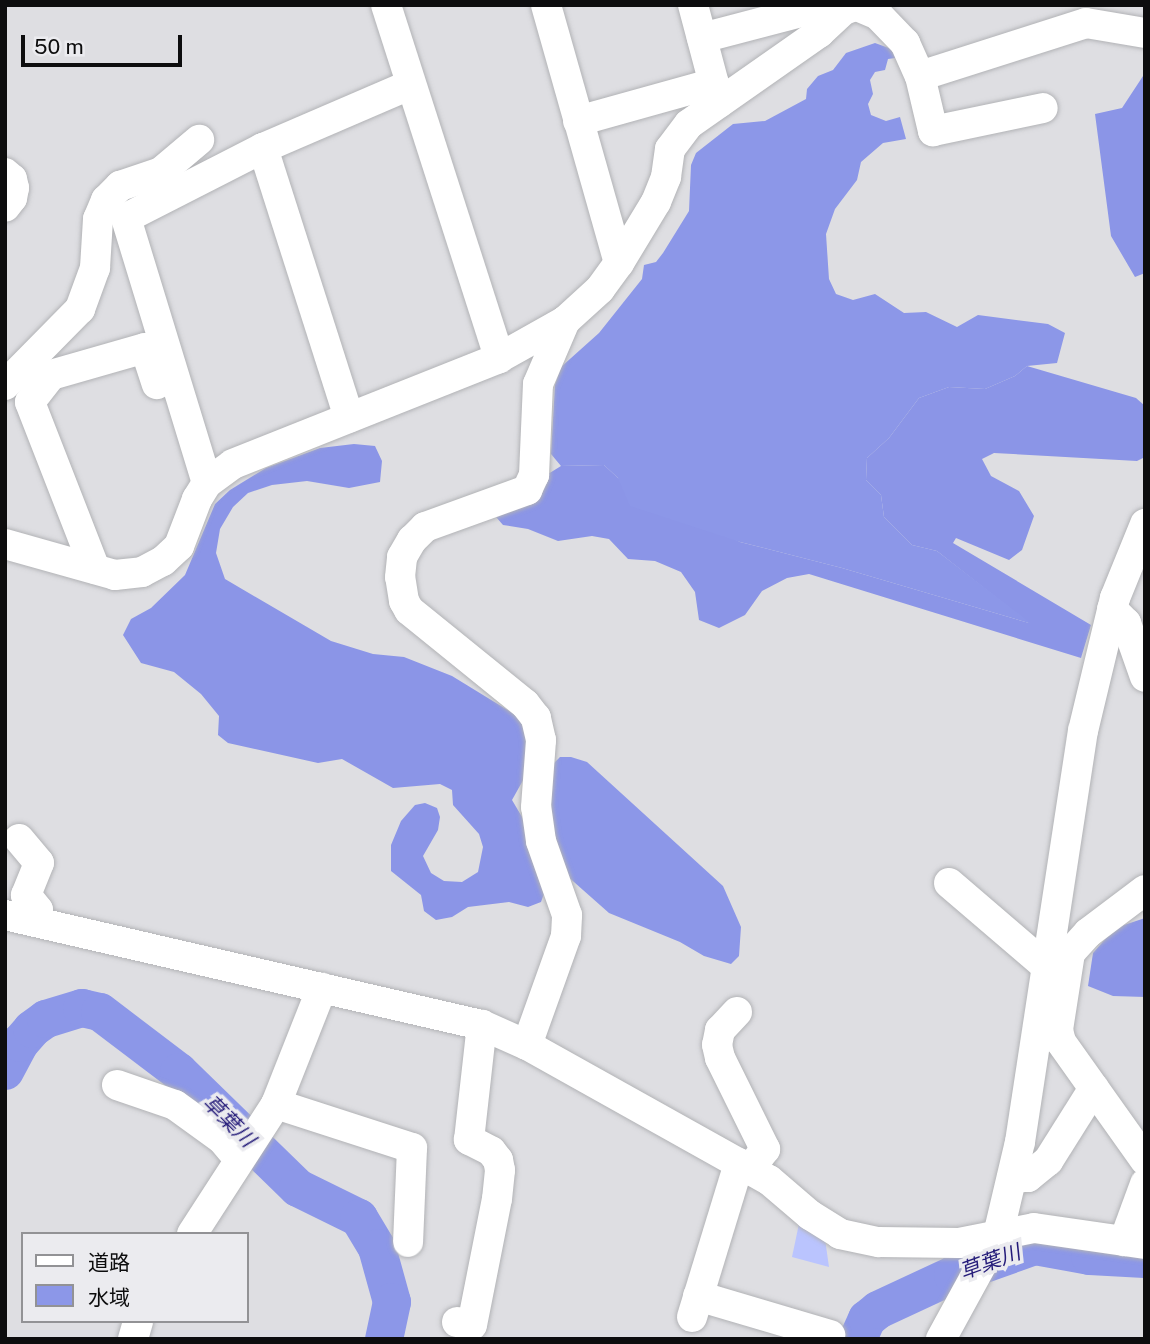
<!DOCTYPE html>
<meta charset="utf-8">
<style>
body{margin:0}
#map{position:relative;width:1150px;height:1344px;overflow:hidden;background:#dedee2;font-family:"Public Sans","Noto Sans JP",sans-serif}
div>[style]{position:absolute}
.green>*{inset:0;background:#bac4fe}
.forest>*{inset:0;background:#8b95e7}
.water>*{inset:0;background:#8c97e8}
.river>*{height:38px;margin:-19px;padding:0 19px;transform-origin:19px;border-radius:19px;background:#8c97e8}
.roads{filter:drop-shadow(0 0 2px #b2b3b6) drop-shadow(0 0 2px #b2b3b6)}
.minor>*{height:30px;margin:-15px;padding:0 15px;transform-origin:15px;border-radius:15px;background:#fff}
span{translate:-50% -50%;white-space:nowrap;text-align:center;line-height:1.15;-webkit-text-stroke:7px #ebebef;paint-order:stroke}
.water-label{font-size:21px;color:#241b79;font-style:italic}
.frame{position:absolute;inset:0;border:7px solid #0d0d0e;pointer-events:none}
.legend{position:absolute;left:21px;top:1232px;width:228px;height:91px;box-sizing:border-box;background:#ebebef;border:2px solid #929295;margin:0;padding:9px 12px;list-style:none;font-size:21px;color:#0d0d0e}
.legend li{display:flex;align-items:center;gap:14px;height:35px}
.legend b{width:35px;border:2px solid #929295}
.scale{position:absolute;left:21px;top:35px;width:161px;height:32px;box-sizing:border-box;border:4px solid #0d0d0e;border-top:0;padding-left:9px;font-size:21px;line-height:24px;white-space:nowrap;color:#0d0d0e;-webkit-text-stroke:5px #ebebef;paint-order:stroke}
</style>
<div id="map">
<div class="green">
<i style="clip-path:polygon(800px 1219px,824px 1232px,829px 1267px,792px 1257px)"></i>
</div>
<div class="forest">
<i style="clip-path:polygon(1145px 73px,1145px 273px,1135px 277px,1111px 236px,1095px 114px,1122px 108px)"></i>
<i style="clip-path:polygon(1027px 366px,1136px 398px,1145px 406px,1145px 457px,1137px 461px,994px 453px,982px 459px,991px 476px,1019px 491px,1034px 516px,1022px 550px,1009px 560px,956px 538px,953px 543px,1091px 625px,1081px 658px,809px 574px,787px 578px,762px 591px,745px 615px,719px 628px,699px 620px,695px 592px,681px 572px,655px 561px,628px 559px,609px 539px,592px 536px,558px 541px,528px 529px,503px 525px,490px 510px,561px 466px,604px 465px,618px 478px,740px 542px,842px 568px,1029px 623px,937px 551px,912px 545px,884px 517px,881px 495px,866px 480px,867px 458px,889px 438px,919px 398px,949px 387px,985px 389px,1015px 376px)"></i>
<i style="clip-path:polygon(354px 444px,375px 446px,382px 461px,380px 482px,349px 488px,307px 481px,272px 485px,248px 493px,233px 507px,220px 529px,216px 553px,225px 579px,331px 641px,373px 654px,404px 657px,452px 676px,519px 717px,526px 733px,526px 775px,512px 800px,528px 827px,545px 891px,541px 902px,528px 907px,509px 902px,468px 907px,452px 917px,436px 920px,424px 911px,421px 895px,391px 871px,391px 845px,401px 821px,415px 805px,425px 803px,437px 808px,440px 817px,438px 830px,423px 856px,431px 873px,444px 881px,462px 882px,478px 872px,483px 847px,479px 834px,453px 805px,452px 790px,440px 784px,393px 788px,342px 759px,318px 763px,228px 743px,218px 735px,219px 716px,201px 694px,174px 672px,141px 663px,123px 635px,131px 619px,151px 608px,185px 575px,215px 504px,230px 490px,266px 468px,320px 448px)"></i>
<i style="clip-path:polygon(1145px 918px,1145px 997px,1113px 996px,1088px 986px,1093px 953px,1115px 928px)"></i>
</div>
<div class="water">
<i style="clip-path:polygon(875px 43px,897px 51px,895px 58px,888px 59px,885px 70px,875px 72px,870px 80px,873px 94px,868px 104px,871px 115px,886px 121px,900px 117px,906px 139px,883px 143px,861px 162px,857px 180px,835px 209px,826px 234px,829px 279px,836px 294px,853px 300px,875px 294px,904px 313px,926px 312px,957px 327px,978px 315px,1048px 324px,1065px 333px,1057px 363px,1027px 366px,1015px 376px,985px 389px,949px 387px,919px 398px,889px 438px,867px 458px,866px 480px,881px 495px,884px 517px,912px 545px,937px 551px,1032px 624px,842px 568px,740px 542px,630px 506px,618px 478px,604px 465px,561px 466px,551px 454px,555px 385px,561px 367px,599px 333px,642px 279px,644px 265px,656px 262px,663px 253px,689px 211px,691px 165px,696px 153px,733px 124px,765px 121px,806px 99px,807px 89px,818px 76px,833px 70px,846px 53px)"></i>
<i style="clip-path:polygon(560px 757px,571px 757px,587px 762px,723px 886px,741px 927px,739px 956px,731px 964px,704px 956px,680px 942px,609px 913px,557px 867px,551px 851px,550px 778px,553px 764px)"></i>
</div>
<div class="river">
<i style="left:5px;top:1071px;width:32px;rotate:-62deg"></i>
<i style="left:20px;top:1043px;width:18px;rotate:-49deg"></i>
<i style="left:32px;top:1029px;width:17px;rotate:-36deg"></i>
<i style="left:46px;top:1019px;width:38px;rotate:-17deg"></i>
<i style="left:82px;top:1008px;width:18px;rotate:13deg"></i>
<i style="left:100px;top:1012px;width:99px;rotate:37.2deg"></i>
<i style="left:179px;top:1072px;width:166px;rotate:44.3deg"></i>
<i style="left:298px;top:1188px;width:68px;rotate:26.2deg"></i>
<i style="left:359px;top:1218px;width:35px;rotate:59deg"></i>
<i style="left:377px;top:1248px;width:56px;rotate:74.5deg"></i>
<i style="left:392px;top:1302px;width:38px;rotate:102deg"></i>
<i style="left:858px;top:1339px;width:22px;rotate:-66deg"></i>
<i style="left:867px;top:1319px;width:14px;rotate:-39deg"></i>
<i style="left:878px;top:1310px;width:83px;rotate:-25deg"></i>
<i style="left:953px;top:1275px;width:87px;rotate:-19.5deg"></i>
<i style="left:1035px;top:1246px;width:56px;rotate:10.3deg"></i>
<i style="left:1090px;top:1256px;width:55px;rotate:3.1deg"></i>
</div>
<div class="roads">
<div class="minor">
<i style="left:386px;top:5px;width:371px;rotate:72.2deg"></i>
<i style="left:546px;top:5px;width:268px;rotate:74.2deg"></i>
<i style="left:693px;top:5px;width:101px;rotate:75.1deg"></i>
<i style="left:857px;top:6px;width:23px;rotate:23deg"></i>
<i style="left:878px;top:15px;width:39px;rotate:46deg"></i>
<i style="left:905px;top:43px;width:36px;rotate:66deg"></i>
<i style="left:920px;top:76px;width:57px;rotate:76.7deg"></i>
<i style="left:933px;top:131px;width:112px;rotate:-11.8deg"></i>
<i style="left:702px;top:38px;width:130px;rotate:-14.7deg"></i>
<i style="left:920px;top:76px;width:174px;rotate:-17.7deg"></i>
<i style="left:1086px;top:23px;width:60px;rotate:9.6deg"></i>
<i style="left:578px;top:121px;width:141px;rotate:-15.6deg"></i>
<i style="left:263px;top:148px;width:283px;rotate:72.3deg"></i>
<i style="left:5px;top:173px;width:9px;rotate:41deg"></i>
<i style="left:12px;top:179px;width:9px;rotate:77deg"></i>
<i style="left:14px;top:188px;width:10px;rotate:101deg"></i>
<i style="left:12px;top:198px;width:11px;rotate:128deg"></i>
<i style="left:5px;top:385px;width:107px;rotate:-45.4deg"></i>
<i style="left:80px;top:309px;width:44px;rotate:-69.9deg"></i>
<i style="left:95px;top:268px;width:49px;rotate:-86.5deg"></i>
<i style="left:98px;top:219px;width:21px;rotate:-67deg"></i>
<i style="left:106px;top:200px;width:20px;rotate:-45deg"></i>
<i style="left:120px;top:186px;width:43px;rotate:-18.9deg"></i>
<i style="left:161px;top:172px;width:50px;rotate:-40.1deg"></i>
<i style="left:207px;top:483px;width:277px;rotate:-107deg"></i>
<i style="left:126px;top:218px;width:154px;rotate:-27.1deg"></i>
<i style="left:263px;top:148px;width:159px;rotate:-23.3deg"></i>
<i style="left:5px;top:544px;width:114px;rotate:15.7deg"></i>
<i style="left:115px;top:575px;width:27px;rotate:-6deg"></i>
<i style="left:142px;top:572px;width:24px;rotate:-28deg"></i>
<i style="left:163px;top:561px;width:22px;rotate:-43deg"></i>
<i style="left:179px;top:546px;width:50px;rotate:-69deg"></i>
<i style="left:197px;top:499px;width:19px;rotate:-58deg"></i>
<i style="left:207px;top:483px;width:32px;rotate:-36deg"></i>
<i style="left:233px;top:464px;width:286px;rotate:-21.7deg"></i>
<i style="left:499px;top:358px;width:76px;rotate:-29.3deg"></i>
<i style="left:565px;top:321px;width:47px;rotate:-42.4deg"></i>
<i style="left:600px;top:289px;width:32px;rotate:-54deg"></i>
<i style="left:619px;top:263px;width:71px;rotate:-58.8deg"></i>
<i style="left:656px;top:202px;width:27px;rotate:-68deg"></i>
<i style="left:666px;top:177px;width:28px;rotate:-82deg"></i>
<i style="left:670px;top:149px;width:31px;rotate:-53deg"></i>
<i style="left:689px;top:124px;width:159px;rotate:-35deg"></i>
<i style="left:819px;top:33px;width:34px;rotate:-43deg"></i>
<i style="left:844px;top:10px;width:15px;rotate:-20deg"></i>
<i style="left:95px;top:569px;width:179px;rotate:-111.3deg"></i>
<i style="left:30px;top:402px;width:34px;rotate:-52deg"></i>
<i style="left:51px;top:375px;width:98px;rotate:-16deg"></i>
<i style="left:145px;top:348px;width:38px;rotate:72deg"></i>
<i style="left:1112px;top:609px;width:20px;rotate:45deg"></i>
<i style="left:1126px;top:623px;width:57px;rotate:70.6deg"></i>
<i style="left:19px;top:839px;width:31px;rotate:50deg"></i>
<i style="left:39px;top:863px;width:35px;rotate:112deg"></i>
<i style="left:26px;top:895px;width:19px;rotate:51deg"></i>
<i style="left:38px;top:910px;width:12px;rotate:99deg"></i>
<i style="left:949px;top:883px;width:130px;rotate:40.6deg"></i>
<i style="left:1145px;top:890px;width:71px;rotate:143deg"></i>
<i style="left:1088px;top:933px;width:27px;rotate:132deg"></i>
<i style="left:1070px;top:953px;width:78px;rotate:98.9deg"></i>
<i style="left:1058px;top:1030px;width:12px;rotate:76deg"></i>
<i style="left:1061px;top:1042px;width:145px;rotate:54.6deg"></i>
<i style="left:5px;top:915px;width:490px;rotate:13deg"></i>
<i style="left:482px;top:1025px;width:49px;rotate:24deg"></i>
<i style="left:527px;top:1045px;width:277px;rotate:29.2deg"></i>
<i style="left:769px;top:1180px;width:54px;rotate:40.5deg"></i>
<i style="left:810px;top:1215px;width:36px;rotate:32deg"></i>
<i style="left:840px;top:1234px;width:40px;rotate:12deg"></i>
<i style="left:879px;top:1242px;width:80px;rotate:0.7deg"></i>
<i style="left:959px;top:1243px;width:76px;rotate:-11.3deg"></i>
<i style="left:1034px;top:1228px;width:112px;rotate:8.2deg"></i>
<i style="left:737px;top:1012px;width:25px;rotate:133deg"></i>
<i style="left:720px;top:1030px;width:15px;rotate:101deg"></i>
<i style="left:717px;top:1045px;width:13px;rotate:77deg"></i>
<i style="left:720px;top:1058px;width:102px;rotate:63.7deg"></i>
<i style="left:765px;top:1149px;width:26px;rotate:126deg"></i>
<i style="left:527px;top:1045px;width:116px;rotate:-70.3deg"></i>
<i style="left:566px;top:936px;width:21px;rotate:-87deg"></i>
<i style="left:567px;top:915px;width:78px;rotate:-109.4deg"></i>
<i style="left:541px;top:841px;width:34px;rotate:-98deg"></i>
<i style="left:536px;top:807px;width:67px;rotate:-85.7deg"></i>
<i style="left:541px;top:740px;width:23px;rotate:-103deg"></i>
<i style="left:536px;top:718px;width:18px;rotate:-128deg"></i>
<i style="left:525px;top:704px;width:149px;rotate:-141deg"></i>
<i style="left:409px;top:610px;width:10px;rotate:-119deg"></i>
<i style="left:404px;top:601px;width:24px;rotate:-99deg"></i>
<i style="left:400px;top:577px;width:20px;rotate:-84deg"></i>
<i style="left:402px;top:557px;width:20px;rotate:-60deg"></i>
<i style="left:412px;top:540px;width:18px;rotate:-45deg"></i>
<i style="left:425px;top:527px;width:109px;rotate:-19.9deg"></i>
<i style="left:527px;top:490px;width:17px;rotate:-65deg"></i>
<i style="left:534px;top:475px;width:91px;rotate:-87.5deg"></i>
<i style="left:538px;top:384px;width:69px;rotate:-66.8deg"></i>
<i style="left:117px;top:1085px;width:61px;rotate:19deg"></i>
<i style="left:175px;top:1105px;width:58px;rotate:35.9deg"></i>
<i style="left:222px;top:1139px;width:25px;rotate:50deg"></i>
<i style="left:276px;top:1104px;width:143px;rotate:17.9deg"></i>
<i style="left:412px;top:1148px;width:94px;rotate:92.4deg"></i>
<i style="left:1012px;top:1178px;width:16px;rotate:-4deg"></i>
<i style="left:1028px;top:1177px;width:26px;rotate:-39deg"></i>
<i style="left:1048px;top:1161px;width:86px;rotate:-57.8deg"></i>
<i style="left:192px;top:1234px;width:155px;rotate:-57.1deg"></i>
<i style="left:276px;top:1104px;width:125px;rotate:-68.4deg"></i>
<i style="left:1124px;top:1241px;width:61px;rotate:-69.8deg"></i>
<i style="left:698px;top:1296px;width:138px;rotate:16.5deg"></i>
<i style="left:692px;top:1317px;width:161px;rotate:-73deg"></i>
<i style="left:457px;top:1322px;width:15px;rotate:11deg"></i>
<i style="left:472px;top:1325px;width:128px;rotate:-78.8deg"></i>
<i style="left:497px;top:1199px;width:29px;rotate:-84deg"></i>
<i style="left:500px;top:1170px;width:10px;rotate:-101deg"></i>
<i style="left:498px;top:1160px;width:11px;rotate:-128deg"></i>
<i style="left:491px;top:1151px;width:25px;rotate:-153deg"></i>
<i style="left:469px;top:1140px;width:116px;rotate:-83.6deg"></i>
<i style="left:133px;top:1339px;width:19px;rotate:-74deg"></i>
<i style="left:941px;top:1339px;width:119px;rotate:-61.3deg"></i>
<i style="left:998px;top:1235px;width:96px;rotate:-76.7deg"></i>
<i style="left:1020px;top:1142px;width:416px;rotate:-81.3deg"></i>
<i style="left:1083px;top:731px;width:137px;rotate:-76.5deg"></i>
<i style="left:1115px;top:598px;width:80px;rotate:-67.9deg"></i>
</div>
</div>
<div class="water-label">
<span style="left:229px;top:1121px;rotate:45deg">草葉川</span>
<span style="left:990px;top:1262px;rotate:-20deg">草葉川</span>
</div>
<div class="frame"></div>
<ul class="legend">
<li><b style="height:9px;background:#fff"></b>道路</li>
<li><b style="height:19px;background:#8c97e8"></b>水域</li>
</ul>
<div class="scale">50 m</div>
</div>
